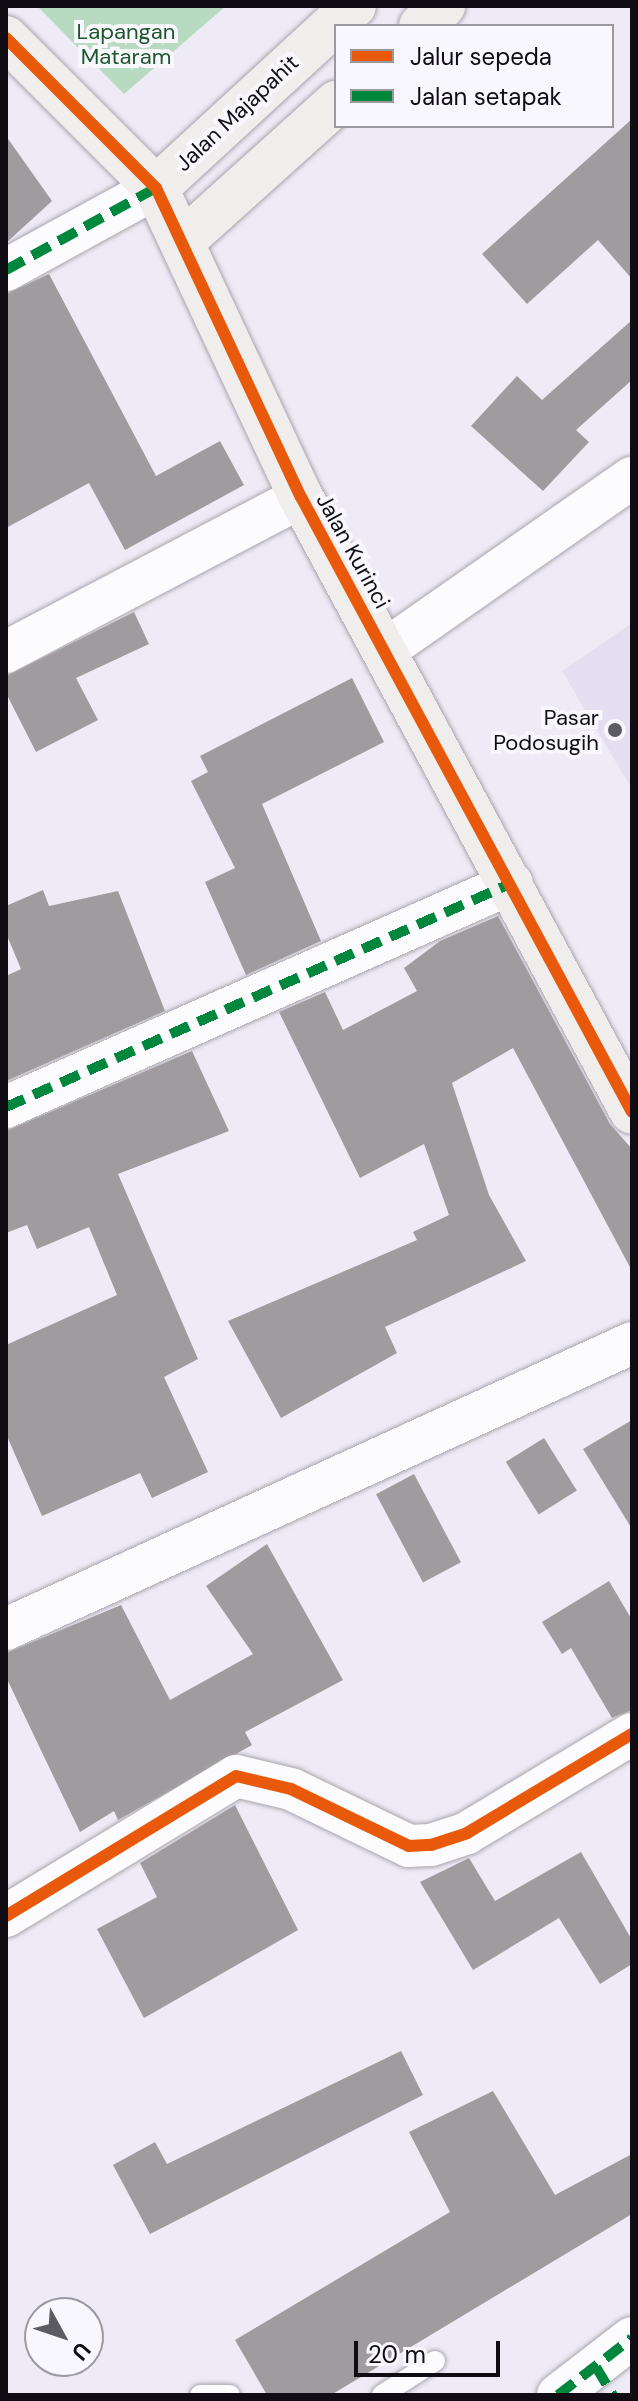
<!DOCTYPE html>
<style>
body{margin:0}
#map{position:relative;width:638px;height:2401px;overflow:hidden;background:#eeebf6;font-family:"DM Sans",sans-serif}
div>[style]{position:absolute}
.built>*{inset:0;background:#e3def0}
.green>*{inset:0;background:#b8dac1}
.building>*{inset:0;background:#9f9b9e;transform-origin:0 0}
.roads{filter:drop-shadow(0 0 2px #a8a5ad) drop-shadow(0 0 2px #a8a5ad)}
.lane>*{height:20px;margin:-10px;padding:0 10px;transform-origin:10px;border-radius:10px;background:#fcfcfe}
.street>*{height:42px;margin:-21px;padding:0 21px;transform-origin:21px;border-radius:21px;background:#fcfcfe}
.secondary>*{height:44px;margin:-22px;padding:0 22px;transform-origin:22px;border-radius:22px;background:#f0eeed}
.quiet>*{height:10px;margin-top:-5px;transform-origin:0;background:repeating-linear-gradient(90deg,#00873e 0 20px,transparent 0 30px)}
.cycleway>*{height:12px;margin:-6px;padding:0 6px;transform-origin:6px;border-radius:6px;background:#e8590c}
.dots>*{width:22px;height:22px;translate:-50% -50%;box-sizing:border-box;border:4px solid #f9f7fe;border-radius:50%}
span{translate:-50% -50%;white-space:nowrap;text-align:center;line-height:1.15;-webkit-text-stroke:8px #f9f7fe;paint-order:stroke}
.park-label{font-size:22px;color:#1e562b}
.street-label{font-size:22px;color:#0f0d13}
.poi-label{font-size:22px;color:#0f0d13}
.right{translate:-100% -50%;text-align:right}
.frame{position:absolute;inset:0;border:8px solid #0f0d13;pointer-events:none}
.legend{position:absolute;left:334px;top:24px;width:280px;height:104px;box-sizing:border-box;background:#f9f7fe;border:2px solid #9b99a0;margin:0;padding:10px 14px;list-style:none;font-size:24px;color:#0f0d13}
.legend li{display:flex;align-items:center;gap:16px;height:40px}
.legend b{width:40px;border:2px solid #9b99a0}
.north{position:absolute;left:24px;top:2297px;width:80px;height:80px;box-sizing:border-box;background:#f9f7fe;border:2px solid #9b99a0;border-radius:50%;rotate:130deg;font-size:22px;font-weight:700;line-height:32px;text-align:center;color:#0f0d13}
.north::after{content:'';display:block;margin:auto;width:28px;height:36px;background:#5d5b62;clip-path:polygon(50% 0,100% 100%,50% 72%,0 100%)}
.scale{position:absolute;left:354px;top:2341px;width:146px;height:36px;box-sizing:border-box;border:4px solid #0f0d13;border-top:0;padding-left:10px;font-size:24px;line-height:28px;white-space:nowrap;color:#0f0d13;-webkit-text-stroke:6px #f9f7fe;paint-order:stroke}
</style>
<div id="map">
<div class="built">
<i style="clip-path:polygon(632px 623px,632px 789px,562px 671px)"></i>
</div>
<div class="green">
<i style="clip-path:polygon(37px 6px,226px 6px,124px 94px)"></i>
</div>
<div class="building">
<i style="clip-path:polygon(632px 119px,632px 279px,598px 240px,527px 304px,482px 254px)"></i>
<i style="clip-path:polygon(6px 136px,52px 201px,6px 243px)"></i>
<i style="clip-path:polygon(49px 274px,156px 476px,220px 441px,244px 485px,125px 550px,89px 483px,6px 528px,6px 294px)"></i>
<i style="clip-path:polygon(632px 320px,632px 380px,576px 430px,589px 442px,543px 491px,471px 426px,517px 376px,542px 400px)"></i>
<i style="clip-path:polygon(134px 612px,149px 644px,76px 678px,98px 720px,36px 752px,6px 693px,6px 676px)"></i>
<i style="clip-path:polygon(352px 678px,384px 742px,262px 804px,321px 941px,246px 975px,205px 882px,235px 868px,191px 781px,208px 772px,200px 756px)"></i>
<i style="clip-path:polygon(43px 890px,49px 906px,118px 891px,165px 1011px,6px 1081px,6px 976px,21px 969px,6px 933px,6px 906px)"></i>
<i style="clip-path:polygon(498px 916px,610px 1124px,632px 1149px,632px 1271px,513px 1048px,452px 1083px,489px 1195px,526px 1261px,385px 1327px,397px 1353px,281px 1418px,228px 1321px,417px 1240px,413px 1232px,449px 1215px,424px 1144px,360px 1178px,279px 1012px,325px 992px,343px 1030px,417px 991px,404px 968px,440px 941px)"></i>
<i style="clip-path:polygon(192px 1051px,229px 1131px,118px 1174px,198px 1359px,164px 1377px,208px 1472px,152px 1498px,140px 1473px,42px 1516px,6px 1434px,6px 1345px,117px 1295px,89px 1227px,37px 1249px,27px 1225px,6px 1233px,6px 1131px)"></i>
<i style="clip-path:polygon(632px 1420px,632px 1529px,583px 1449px)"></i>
<i style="left:544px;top:1438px;width:62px;height:45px;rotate:58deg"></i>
<i style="left:414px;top:1474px;width:100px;height:43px;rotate:62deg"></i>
<i style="clip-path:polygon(267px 1544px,343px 1680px,245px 1732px,252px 1745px,118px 1820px,114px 1811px,80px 1832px,6px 1677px,6px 1653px,121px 1605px,170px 1700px,253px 1654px,206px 1586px)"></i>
<i style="clip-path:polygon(609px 1581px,632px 1620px,632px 1710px,612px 1718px,571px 1648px,562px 1654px,542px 1622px)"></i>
<i style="clip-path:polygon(235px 1805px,298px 1930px,144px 2018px,97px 1929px,157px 1897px,140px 1863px)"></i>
<i style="clip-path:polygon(581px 1852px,632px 1940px,632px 1964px,600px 1984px,559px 1918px,473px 1970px,420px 1882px,469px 1858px,495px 1901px)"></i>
<i style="clip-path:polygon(401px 2051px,423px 2095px,150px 2234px,113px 2165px,155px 2142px,167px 2164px)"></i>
<i style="clip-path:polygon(493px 2091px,555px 2195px,632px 2154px,632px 2214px,331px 2395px,267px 2395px,235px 2340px,450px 2212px,409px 2132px)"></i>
</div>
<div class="roads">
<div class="lane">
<i style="left:200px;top:2395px;width:30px"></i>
<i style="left:382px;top:2395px;width:63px;rotate:-32.7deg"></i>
</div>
<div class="street">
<i style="left:6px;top:270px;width:171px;rotate:-28.7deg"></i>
<i style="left:385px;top:650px;width:301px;rotate:-34.9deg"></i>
<i style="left:6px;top:652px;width:333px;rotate:-27.7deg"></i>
<i style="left:6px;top:1107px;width:553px;rotate:-23.88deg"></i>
<i style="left:6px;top:1629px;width:688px;rotate:-24.55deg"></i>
<i style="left:6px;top:1916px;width:269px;rotate:-31.3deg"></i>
<i style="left:236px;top:1776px;width:57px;rotate:13.3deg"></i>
<i style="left:291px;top:1789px;width:131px;rotate:25.8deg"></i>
<i style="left:409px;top:1846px;width:22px;rotate:-3deg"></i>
<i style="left:431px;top:1845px;width:38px;rotate:-18deg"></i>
<i style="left:467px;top:1833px;width:192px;rotate:-31deg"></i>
<i style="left:558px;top:2395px;width:93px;rotate:-37.6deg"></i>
</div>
<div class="secondary">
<i style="left:421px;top:26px;width:30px;rotate:-42deg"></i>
<i style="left:6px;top:38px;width:212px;rotate:45deg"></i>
<i style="left:156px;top:188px;width:341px;rotate:64.9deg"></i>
<i style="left:301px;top:497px;width:698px;rotate:61.71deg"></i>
<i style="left:156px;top:188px;width:269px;rotate:-42.6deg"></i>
<i style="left:184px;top:240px;width:205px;rotate:-42deg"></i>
</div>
</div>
<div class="quiet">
<i style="left:6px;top:270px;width:171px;rotate:-28.7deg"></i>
<i style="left:6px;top:1107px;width:553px;rotate:-23.88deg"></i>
<i style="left:596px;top:2367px;width:33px;rotate:59deg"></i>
<i style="left:558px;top:2395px;width:93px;rotate:-37.6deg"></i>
</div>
<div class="cycleway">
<i style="left:6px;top:38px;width:212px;rotate:45deg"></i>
<i style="left:156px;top:188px;width:341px;rotate:64.9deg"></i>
<i style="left:301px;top:497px;width:698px;rotate:61.71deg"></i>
<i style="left:6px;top:1916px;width:269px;rotate:-31.3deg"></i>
<i style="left:236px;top:1776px;width:57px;rotate:13.3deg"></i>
<i style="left:291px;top:1789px;width:131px;rotate:25.8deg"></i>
<i style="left:409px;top:1846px;width:22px;rotate:-3deg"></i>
<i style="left:431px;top:1845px;width:38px;rotate:-18deg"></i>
<i style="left:467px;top:1833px;width:192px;rotate:-31deg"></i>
</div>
<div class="dots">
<i style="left:615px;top:730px;background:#5d5b62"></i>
</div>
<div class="park-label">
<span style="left:126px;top:44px">Lapangan<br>Mataram</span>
</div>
<div class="street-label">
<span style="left:237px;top:113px;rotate:-43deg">Jalan Majapahit</span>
<span style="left:353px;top:551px;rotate:61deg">Jalan Kurinci</span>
</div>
<div class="poi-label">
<span class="right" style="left:599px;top:730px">Pasar<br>Podosugih</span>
</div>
<div class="frame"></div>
<ul class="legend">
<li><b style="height:10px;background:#e8590c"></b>Jalur sepeda</li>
<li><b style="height:10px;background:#00873e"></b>Jalan setapak</li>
</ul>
<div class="north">U</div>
<div class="scale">20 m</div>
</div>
